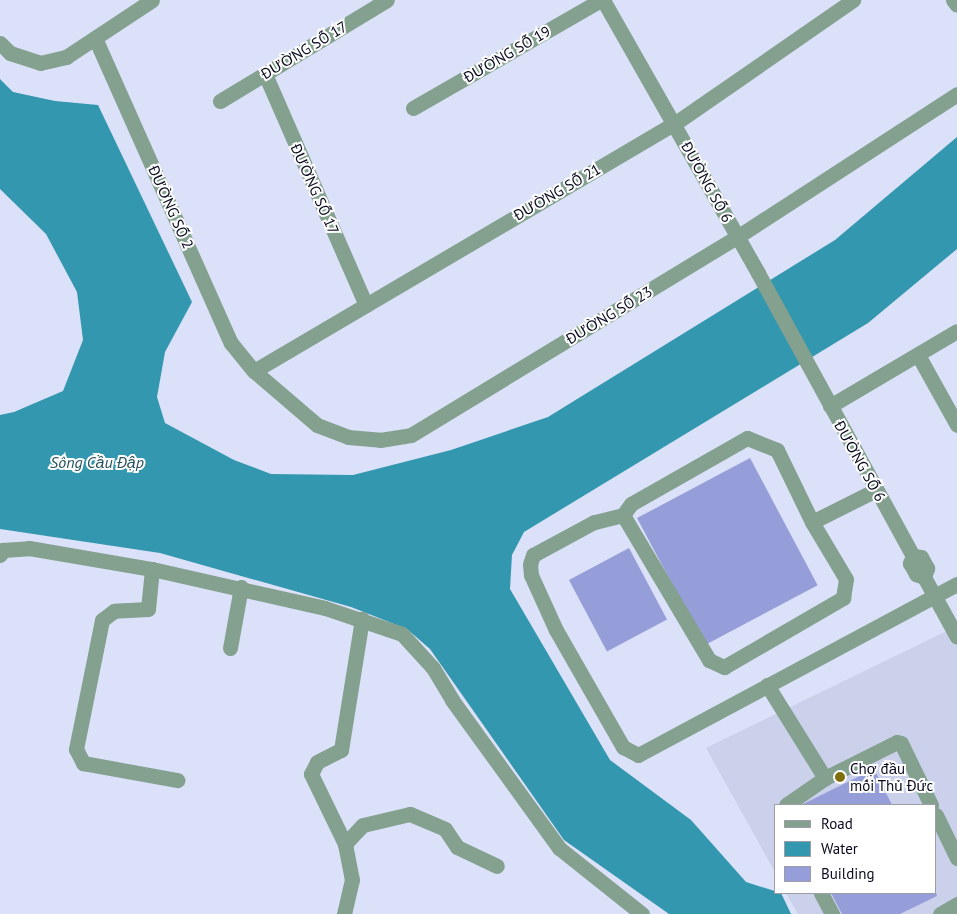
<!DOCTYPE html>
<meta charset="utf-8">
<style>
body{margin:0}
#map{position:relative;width:957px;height:914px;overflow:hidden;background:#dce1fa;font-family:"PT Sans",sans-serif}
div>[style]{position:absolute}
.built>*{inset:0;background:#cbd0eb}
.water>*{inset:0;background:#3397af}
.building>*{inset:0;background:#959ed9;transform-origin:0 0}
.minor>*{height:15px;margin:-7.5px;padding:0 7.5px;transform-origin:7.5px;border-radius:7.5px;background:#83a18e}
.dots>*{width:14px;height:14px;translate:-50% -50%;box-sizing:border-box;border:2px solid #fff;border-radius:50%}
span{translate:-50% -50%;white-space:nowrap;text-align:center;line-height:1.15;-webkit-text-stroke:4px #fff;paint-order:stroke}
.street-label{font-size:15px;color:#090a1f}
.poi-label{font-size:15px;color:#090a1f}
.left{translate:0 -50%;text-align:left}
.water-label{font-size:16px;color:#27515d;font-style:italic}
.legend{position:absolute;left:774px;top:804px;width:162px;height:90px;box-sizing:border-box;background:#fff;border:1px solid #9d9da5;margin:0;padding:6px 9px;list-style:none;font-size:15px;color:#090a1f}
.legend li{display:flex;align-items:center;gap:10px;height:25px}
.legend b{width:25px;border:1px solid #9d9da5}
</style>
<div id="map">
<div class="built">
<i style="clip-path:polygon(957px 626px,957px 914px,798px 914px,786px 893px,936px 893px,936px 805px,776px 805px,776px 874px,706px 748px)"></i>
</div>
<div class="water">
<i style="clip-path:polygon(0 79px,13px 92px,55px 101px,98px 105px,192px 302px,165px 352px,157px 397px,165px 423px,234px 460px,271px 474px,353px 475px,451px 450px,548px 417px,835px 240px,957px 137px,957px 249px,868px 323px,524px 532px,512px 555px,510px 589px,610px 760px,691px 820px,746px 882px,781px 893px,791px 914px,669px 914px,564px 840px,430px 649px,407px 629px,351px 607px,160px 553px,0 529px,0 415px,14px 412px,63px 391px,83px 340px,77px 292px,46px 234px,0 189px)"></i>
</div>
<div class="building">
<i style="left:750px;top:458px;width:144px;height:128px;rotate:62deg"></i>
<i style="left:629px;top:548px;width:81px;height:68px;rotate:62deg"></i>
<i style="clip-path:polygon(874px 769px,892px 805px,801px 805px)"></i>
<i style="clip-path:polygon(831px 893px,936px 893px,937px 896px,900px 914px,842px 914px)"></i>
</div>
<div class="minor">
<i style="left:603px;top:0;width:314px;rotate:60.4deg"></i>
<i style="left:758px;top:273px;width:323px;rotate:61.3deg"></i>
<i style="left:913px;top:556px;width:8px;rotate:7deg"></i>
<i style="left:921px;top:557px;width:13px;rotate:61deg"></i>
<i style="left:927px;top:568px;width:9px;rotate:108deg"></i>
<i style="left:953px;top:0;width:6px;rotate:51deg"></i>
<i style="left:95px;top:38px;width:334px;rotate:66deg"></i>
<i style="left:231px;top:343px;width:36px;rotate:51deg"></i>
<i style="left:254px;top:371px;width:83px;rotate:40.6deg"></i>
<i style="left:317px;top:425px;width:33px;rotate:21deg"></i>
<i style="left:348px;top:437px;width:32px;rotate:5deg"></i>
<i style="left:380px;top:440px;width:31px;rotate:-9deg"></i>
<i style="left:411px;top:435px;width:381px;rotate:-31.3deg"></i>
<i style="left:737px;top:237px;width:262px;rotate:-33deg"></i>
<i style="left:0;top:43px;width:14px;rotate:45deg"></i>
<i style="left:10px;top:53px;width:32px;rotate:18deg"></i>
<i style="left:40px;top:63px;width:27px;rotate:-13deg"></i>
<i style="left:66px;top:57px;width:103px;rotate:-33.5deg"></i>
<i style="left:265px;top:74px;width:252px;rotate:66.4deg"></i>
<i style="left:220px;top:101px;width:195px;rotate:-31.2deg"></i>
<i style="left:413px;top:108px;width:217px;rotate:-29.9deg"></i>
<i style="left:918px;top:355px;width:80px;rotate:60.9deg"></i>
<i style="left:254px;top:371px;width:487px;rotate:-30.5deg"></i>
<i style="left:674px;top:124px;width:218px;rotate:-34.7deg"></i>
<i style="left:830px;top:406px;width:147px;rotate:-30.6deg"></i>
<i style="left:623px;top:515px;width:169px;rotate:59.3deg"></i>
<i style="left:709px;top:660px;width:17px;rotate:25deg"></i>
<i style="left:724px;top:667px;width:138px;rotate:-30.1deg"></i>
<i style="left:843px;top:598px;width:19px;rotate:-81deg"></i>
<i style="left:846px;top:579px;width:66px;rotate:-120.8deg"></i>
<i style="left:812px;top:522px;width:72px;rotate:-26.6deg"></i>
<i style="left:812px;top:522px;width:80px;rotate:-115.9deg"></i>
<i style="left:777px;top:450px;width:32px;rotate:-158deg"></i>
<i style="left:747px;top:438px;width:133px;rotate:150.4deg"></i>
<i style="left:631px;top:504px;width:14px;rotate:126deg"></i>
<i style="left:623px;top:515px;width:30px;rotate:166deg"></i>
<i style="left:594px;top:522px;width:69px;rotate:151.6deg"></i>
<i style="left:533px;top:555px;width:9px;rotate:108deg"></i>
<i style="left:530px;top:564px;width:11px;rotate:85deg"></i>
<i style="left:531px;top:575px;width:60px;rotate:65.6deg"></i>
<i style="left:556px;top:630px;width:135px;rotate:60.2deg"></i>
<i style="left:623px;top:747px;width:17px;rotate:28deg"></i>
<i style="left:638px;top:755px;width:362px;rotate:-28.2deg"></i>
<i style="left:0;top:555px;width:6px;rotate:-59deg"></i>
<i style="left:3px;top:550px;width:26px;rotate:-4deg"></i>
<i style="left:29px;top:548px;width:125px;rotate:9.7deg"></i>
<i style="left:152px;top:569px;width:177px;rotate:12.7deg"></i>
<i style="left:325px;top:608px;width:81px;rotate:18.7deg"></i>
<i style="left:402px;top:634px;width:46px;rotate:47.6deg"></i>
<i style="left:433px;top:668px;width:37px;rotate:59deg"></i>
<i style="left:452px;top:700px;width:183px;rotate:54.1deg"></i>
<i style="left:559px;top:848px;width:106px;rotate:38.5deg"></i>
<i style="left:913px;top:556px;width:8px;rotate:113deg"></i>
<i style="left:910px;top:563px;width:13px;rotate:61deg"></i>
<i style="left:916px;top:574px;width:9px;rotate:21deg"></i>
<i style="left:924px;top:577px;width:68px;rotate:61.2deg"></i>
<i style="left:152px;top:569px;width:40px;rotate:95.7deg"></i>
<i style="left:148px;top:609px;width:34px;rotate:177deg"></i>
<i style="left:114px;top:611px;width:15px;rotate:143deg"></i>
<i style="left:102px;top:620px;width:132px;rotate:101.4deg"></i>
<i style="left:76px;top:749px;width:16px;rotate:63deg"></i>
<i style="left:83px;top:763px;width:96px;rotate:10.3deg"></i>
<i style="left:230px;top:648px;width:62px;rotate:-79.8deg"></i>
<i style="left:767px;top:685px;width:110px;rotate:58.1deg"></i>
<i style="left:786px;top:805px;width:47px;rotate:-34.7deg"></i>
<i style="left:825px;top:778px;width:80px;rotate:-26.6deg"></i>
<i style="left:897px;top:742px;width:4px;rotate:14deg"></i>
<i style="left:901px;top:743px;width:69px;rotate:64.2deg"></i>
<i style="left:936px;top:815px;width:48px;rotate:64deg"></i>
<i style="left:345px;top:844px;width:26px;rotate:-47deg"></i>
<i style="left:363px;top:825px;width:48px;rotate:-13.2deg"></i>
<i style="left:410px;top:814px;width:38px;rotate:23deg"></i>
<i style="left:445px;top:829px;width:22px;rotate:56deg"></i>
<i style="left:457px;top:847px;width:44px;rotate:25.4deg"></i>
<i style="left:821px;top:893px;width:24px;rotate:62deg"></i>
<i style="left:344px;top:914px;width:35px;rotate:-77deg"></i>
<i style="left:352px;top:880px;width:37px;rotate:-101deg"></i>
<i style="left:345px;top:844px;width:78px;rotate:-115.9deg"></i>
<i style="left:311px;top:774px;width:13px;rotate:-63deg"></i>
<i style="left:317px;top:762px;width:27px;rotate:-27deg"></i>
<i style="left:341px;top:750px;width:133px;rotate:-80.9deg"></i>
<i style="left:940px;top:914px;width:20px;rotate:-30deg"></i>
</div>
<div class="dots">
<i style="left:840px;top:777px;background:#7f6e0a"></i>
</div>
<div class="street-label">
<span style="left:304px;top:50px;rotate:-31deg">ĐƯỜNG SỐ 17</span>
<span style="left:507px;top:54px;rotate:-30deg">ĐƯỜNG SỐ 19</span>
<span style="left:707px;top:182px;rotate:61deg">ĐƯỜNG SỐ 6</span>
<span style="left:315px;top:189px;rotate:66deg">ĐƯỜNG SỐ 17</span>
<span style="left:557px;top:192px;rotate:-30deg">ĐƯỜNG SỐ 21</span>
<span style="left:171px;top:207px;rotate:66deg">ĐƯỜNG SỐ 2</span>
<span style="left:609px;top:315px;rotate:-31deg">ĐƯỜNG SỐ 23</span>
<span style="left:860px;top:461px;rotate:61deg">ĐƯỜNG SỐ 6</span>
</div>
<div class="poi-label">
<span class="left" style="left:850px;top:777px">Chợ đầu<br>mối Thủ Đức</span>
</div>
<div class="water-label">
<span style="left:97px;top:462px">Sông Cầu Đập</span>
</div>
<ul class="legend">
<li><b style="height:6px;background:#83a18e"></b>Road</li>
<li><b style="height:14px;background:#3397af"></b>Water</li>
<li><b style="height:14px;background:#959ed9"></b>Building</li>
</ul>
</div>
